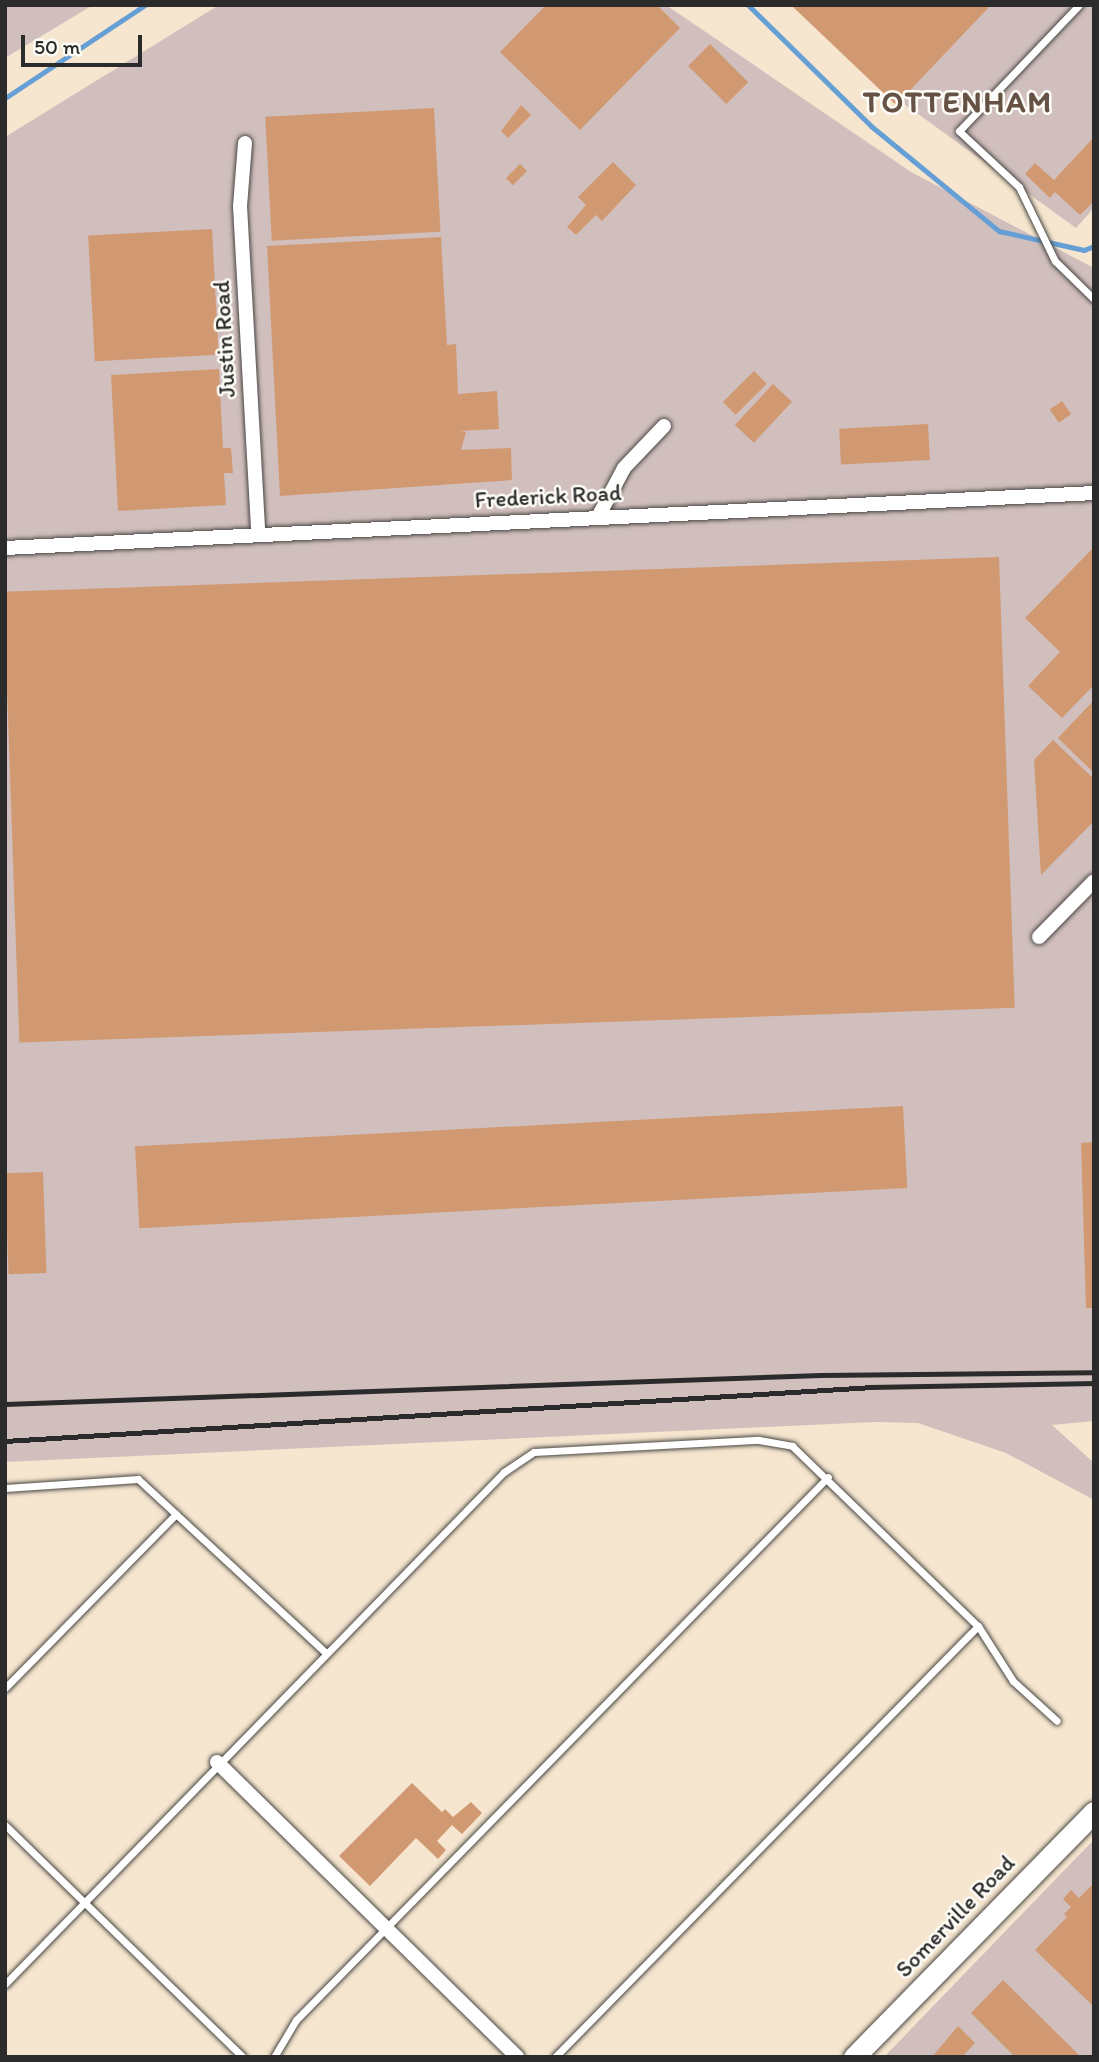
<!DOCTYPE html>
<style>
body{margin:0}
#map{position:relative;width:1099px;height:2062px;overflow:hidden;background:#f6e6cf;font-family:Itim,sans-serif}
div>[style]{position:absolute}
.industrial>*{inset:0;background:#d1bfbd}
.stream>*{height:5px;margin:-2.5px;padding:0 2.5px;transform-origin:2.5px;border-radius:2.5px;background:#659fd5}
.building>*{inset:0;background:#d19972;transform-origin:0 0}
.roads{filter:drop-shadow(0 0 2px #494744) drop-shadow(0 0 2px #494744)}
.service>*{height:7px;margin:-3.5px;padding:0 3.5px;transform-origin:3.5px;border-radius:3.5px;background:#fff}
.minor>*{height:14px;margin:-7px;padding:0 7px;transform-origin:7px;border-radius:7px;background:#fff}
.primary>*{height:21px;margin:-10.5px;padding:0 10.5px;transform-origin:10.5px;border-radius:10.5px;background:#fff}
.rail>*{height:5px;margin:-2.5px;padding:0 2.5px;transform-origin:2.5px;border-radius:2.5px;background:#2b2b2b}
span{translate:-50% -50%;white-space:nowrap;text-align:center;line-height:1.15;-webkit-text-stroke:5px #fdfcf7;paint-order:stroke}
.street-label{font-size:23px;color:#2b2b2b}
.district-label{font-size:30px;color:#655244;font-weight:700;letter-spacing:2px}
.frame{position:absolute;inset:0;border:7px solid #2b2b2b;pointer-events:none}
.scale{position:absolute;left:21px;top:35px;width:121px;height:32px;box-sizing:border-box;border:4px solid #2b2b2b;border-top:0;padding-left:9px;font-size:21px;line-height:24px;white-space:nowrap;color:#2b2b2b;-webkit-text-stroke:5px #fdfcf7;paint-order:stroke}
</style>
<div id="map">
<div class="industrial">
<i style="clip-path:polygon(5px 5px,93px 5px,5px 58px)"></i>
<i style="clip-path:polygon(219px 5px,666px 5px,911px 172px,1094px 268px,1094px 1421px,1052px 1425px,1094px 1463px,1094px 1500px,1006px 1453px,918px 1423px,874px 1422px,5px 1462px,5px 137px)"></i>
<i style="clip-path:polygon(791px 5px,1094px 5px,1094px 208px,1076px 228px,882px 88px)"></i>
<i style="clip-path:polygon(1094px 1840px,1094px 2057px,884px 2057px,1075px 1859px)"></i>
</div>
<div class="stream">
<i style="left:748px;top:5px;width:173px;rotate:44.5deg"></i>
<i style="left:871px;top:126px;width:166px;rotate:39.4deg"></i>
<i style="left:999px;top:231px;width:87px;rotate:12.6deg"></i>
<i style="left:1084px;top:250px;width:11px;rotate:-22deg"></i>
<i style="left:5px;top:98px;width:168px;rotate:-33.6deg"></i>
</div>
<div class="building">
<i style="clip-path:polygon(546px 5px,657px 5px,680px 28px,580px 130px,500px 52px)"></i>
<i style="clip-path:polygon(791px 5px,991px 5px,896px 105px)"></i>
<i style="left:710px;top:44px;width:54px;height:31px;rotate:45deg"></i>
<i style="clip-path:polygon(521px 105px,531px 115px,508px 138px,501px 131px)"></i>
<i style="left:434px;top:108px;width:124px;height:169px;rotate:87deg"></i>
<i style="clip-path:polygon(1094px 137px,1094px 201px,1080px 215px,1055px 192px,1050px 198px,1025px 174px,1035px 163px,1054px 180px)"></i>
<i style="clip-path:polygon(613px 162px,636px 185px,602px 221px,596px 215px,576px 235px,567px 227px,586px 205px,578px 197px)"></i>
<i style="left:520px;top:164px;width:10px;height:20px;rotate:45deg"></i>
<i style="left:212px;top:229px;width:126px;height:124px;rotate:87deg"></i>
<i style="clip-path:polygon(441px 237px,447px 345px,456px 344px,458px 394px,497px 391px,499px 429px,460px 431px,466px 432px,461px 450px,511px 448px,512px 480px,280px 496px,267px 246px)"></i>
<i style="clip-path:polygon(219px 369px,223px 448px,231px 448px,233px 473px,224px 473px,226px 505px,118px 511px,111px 375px)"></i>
<i style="left:754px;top:371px;width:18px;height:44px;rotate:45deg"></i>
<i style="left:773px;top:384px;width:26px;height:56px;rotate:43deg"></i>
<i style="left:1062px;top:401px;width:16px;height:15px;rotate:55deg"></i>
<i style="left:928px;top:424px;width:36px;height:89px;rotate:87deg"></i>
<i style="clip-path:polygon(1094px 547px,1094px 685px,1062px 718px,1028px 686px,1060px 652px,1025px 618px)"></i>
<i style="left:999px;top:557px;width:451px;height:996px;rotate:88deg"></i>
<i style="clip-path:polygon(1094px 700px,1094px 773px,1058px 738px)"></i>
<i style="clip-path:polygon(1053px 740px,1094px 779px,1094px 821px,1041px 875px,1034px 760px)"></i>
<i style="left:903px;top:1106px;width:82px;height:769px;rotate:87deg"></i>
<i style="clip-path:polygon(1094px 1142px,1094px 1308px,1086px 1308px,1081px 1143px)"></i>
<i style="left:43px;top:1172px;width:101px;height:38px;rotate:88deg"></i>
<i style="clip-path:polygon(412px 1783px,442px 1812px,445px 1809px,453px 1817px,471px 1802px,482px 1813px,462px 1834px,452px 1825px,437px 1841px,446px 1850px,438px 1859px,416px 1838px,370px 1886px,339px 1856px)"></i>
<i style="clip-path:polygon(1094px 1883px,1094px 2007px,1035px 1950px,1067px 1917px,1064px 1914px,1071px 1907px,1063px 1899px,1071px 1890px,1079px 1898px)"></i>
<i style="clip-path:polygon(1003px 1980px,1081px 2057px,1015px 2057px,971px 2013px)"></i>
<i style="clip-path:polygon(958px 2026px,975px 2043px,962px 2057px,932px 2057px)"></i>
</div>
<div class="roads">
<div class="service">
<i style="left:1079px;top:5px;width:174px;rotate:133.6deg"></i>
<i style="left:959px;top:131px;width:82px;rotate:43deg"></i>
<i style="left:1019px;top:187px;width:82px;rotate:64.1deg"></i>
<i style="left:1055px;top:261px;width:54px;rotate:44.3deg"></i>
<i style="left:5px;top:1488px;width:133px;rotate:-3.9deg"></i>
<i style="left:138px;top:1479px;width:256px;rotate:42.8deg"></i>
<i style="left:5px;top:1688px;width:244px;rotate:-45.5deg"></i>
<i style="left:5px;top:1825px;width:332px;rotate:44.3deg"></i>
<i style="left:5px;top:1984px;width:715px;rotate:-45.74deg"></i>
<i style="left:504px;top:1472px;width:36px;rotate:-34deg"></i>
<i style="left:534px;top:1452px;width:225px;rotate:-3.1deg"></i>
<i style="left:759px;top:1440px;width:34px;rotate:10deg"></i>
<i style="left:792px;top:1446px;width:259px;rotate:44.1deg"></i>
<i style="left:978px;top:1626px;width:65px;rotate:57.5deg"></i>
<i style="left:1013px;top:1681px;width:59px;rotate:42.3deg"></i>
<i style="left:274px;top:2057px;width:43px;rotate:-59.3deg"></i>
<i style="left:296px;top:2020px;width:760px;rotate:-45.59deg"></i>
<i style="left:555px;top:2057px;width:604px;rotate:-45.54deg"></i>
</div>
<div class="minor">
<i style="left:245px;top:143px;width:63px;rotate:94.5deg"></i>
<i style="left:240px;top:206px;width:326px;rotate:86.8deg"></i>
<i style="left:598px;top:517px;width:55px;rotate:-62deg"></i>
<i style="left:624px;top:468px;width:58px;rotate:-46.4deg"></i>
<i style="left:5px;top:548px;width:1090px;rotate:-2.89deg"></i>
<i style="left:1039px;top:937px;width:78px;rotate:-45.5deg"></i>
<i style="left:217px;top:1762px;width:421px;rotate:44.5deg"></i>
</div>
<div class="primary">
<i style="left:854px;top:2057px;width:343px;rotate:-45.6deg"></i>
</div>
</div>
<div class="rail">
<i style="left:5px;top:1404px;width:816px;rotate:-2.04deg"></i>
<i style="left:820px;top:1375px;width:274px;rotate:-0.6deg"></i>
<i style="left:5px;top:1441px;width:869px;rotate:-3.56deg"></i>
<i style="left:872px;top:1387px;width:222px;rotate:-1deg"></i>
</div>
<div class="street-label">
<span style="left:224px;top:339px;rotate:-93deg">Justin Road</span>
<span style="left:548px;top:496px;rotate:-3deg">Frederick Road</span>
<span style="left:955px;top:1916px;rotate:-46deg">Somerville Road</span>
</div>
<div class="district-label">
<span style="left:958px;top:102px">TOTTENHAM</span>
</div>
<div class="frame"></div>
<div class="scale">50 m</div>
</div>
